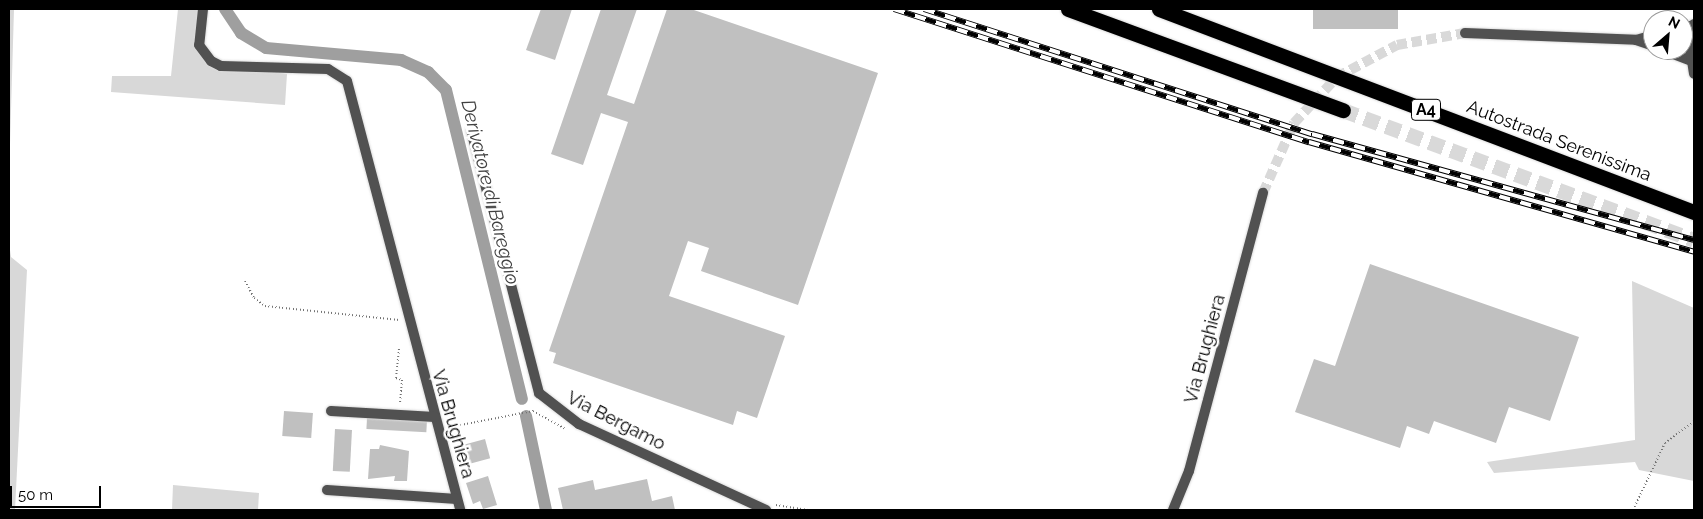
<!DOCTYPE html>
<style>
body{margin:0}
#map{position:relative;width:1703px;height:519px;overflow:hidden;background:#fff;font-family:Raleway,sans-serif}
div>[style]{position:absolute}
.green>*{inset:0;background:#d8d8d8}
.canal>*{height:12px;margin:-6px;padding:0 6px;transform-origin:6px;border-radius:6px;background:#9f9f9f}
.building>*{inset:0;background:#c0c0c0;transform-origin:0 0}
.minor-tunnel>*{height:10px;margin-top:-5px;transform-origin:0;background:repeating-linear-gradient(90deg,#d9d9d9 0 10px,transparent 0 15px)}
.motorway-tunnel>*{height:15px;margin-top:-7.5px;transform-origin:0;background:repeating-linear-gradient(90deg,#d9d9d9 0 15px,transparent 0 23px)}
.path>*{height:2px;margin-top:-1px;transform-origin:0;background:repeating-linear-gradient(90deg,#737373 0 1px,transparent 0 3.5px)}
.roads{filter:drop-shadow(0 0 1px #dbdbdb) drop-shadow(0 0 1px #dbdbdb)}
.minor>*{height:10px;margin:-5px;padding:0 5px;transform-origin:5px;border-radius:5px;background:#515151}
.tertiary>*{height:10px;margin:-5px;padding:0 5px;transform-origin:5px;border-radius:5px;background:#515151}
.motorway>*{height:15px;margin:-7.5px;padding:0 7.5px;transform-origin:7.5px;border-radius:7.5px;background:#000}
.rail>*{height:5.5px;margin-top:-2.75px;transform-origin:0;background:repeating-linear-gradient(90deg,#fff 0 11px,#000 0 22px);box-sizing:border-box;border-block:1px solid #000}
span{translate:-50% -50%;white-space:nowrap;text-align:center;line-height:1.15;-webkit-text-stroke:5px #fff;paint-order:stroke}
.shield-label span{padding:1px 4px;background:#fff;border:1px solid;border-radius:4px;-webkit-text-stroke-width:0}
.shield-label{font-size:16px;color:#000;font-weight:700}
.street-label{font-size:18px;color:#000}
.water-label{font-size:19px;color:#404040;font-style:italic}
.frame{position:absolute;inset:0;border:10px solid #000;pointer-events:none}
.north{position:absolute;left:1643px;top:10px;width:50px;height:50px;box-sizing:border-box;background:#fff;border:1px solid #999;border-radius:50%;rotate:27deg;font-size:14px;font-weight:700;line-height:20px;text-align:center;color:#000}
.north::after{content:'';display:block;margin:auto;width:18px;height:22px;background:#000;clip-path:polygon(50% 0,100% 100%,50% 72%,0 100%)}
.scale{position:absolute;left:10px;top:486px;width:91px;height:22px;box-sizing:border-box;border:2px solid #000;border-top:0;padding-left:6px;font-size:15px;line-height:18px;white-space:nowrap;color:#000;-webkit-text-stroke:4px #fff;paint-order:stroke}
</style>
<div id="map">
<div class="green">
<i style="clip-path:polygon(9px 9px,14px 9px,9px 178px)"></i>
<i style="clip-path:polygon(178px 9px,199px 9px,197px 50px,207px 61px,287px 74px,285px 105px,111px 92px,112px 76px,171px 76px)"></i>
<i style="clip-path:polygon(9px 243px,11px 257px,27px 270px,15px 510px,9px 510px)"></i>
<i style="clip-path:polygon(1632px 281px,1694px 308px,1694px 481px,1639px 470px,1635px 462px,1494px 473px,1487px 462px,1635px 440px)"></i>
<i style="clip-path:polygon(173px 485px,259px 493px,258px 510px,172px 510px)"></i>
</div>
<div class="canal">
<i style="left:225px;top:9px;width:29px;rotate:56deg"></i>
<i style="left:241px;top:33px;width:29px;rotate:31deg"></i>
<i style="left:266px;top:48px;width:136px;rotate:5.1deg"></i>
<i style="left:401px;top:60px;width:30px;rotate:24deg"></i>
<i style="left:428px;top:72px;width:25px;rotate:45deg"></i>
<i style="left:446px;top:90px;width:318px;rotate:76.2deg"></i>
<i style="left:526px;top:416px;width:96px;rotate:78deg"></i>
</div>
<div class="building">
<i style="clip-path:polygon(541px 9px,572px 9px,555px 60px,526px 50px)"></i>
<i style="clip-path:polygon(601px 9px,637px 9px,607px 95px,634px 104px,667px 9px,691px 9px,878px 73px,798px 305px,701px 271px,709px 248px,688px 241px,669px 296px,785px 336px,757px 418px,737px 411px,733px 425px,553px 363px,556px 353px,549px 351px,628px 122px,601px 113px,583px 165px,551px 154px)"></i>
<i style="left:1313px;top:9px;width:85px;height:20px"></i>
<i style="clip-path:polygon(1370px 264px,1579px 337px,1550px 421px,1509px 407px,1496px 443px,1434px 421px,1429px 434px,1407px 426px,1400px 448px,1295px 412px,1314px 359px,1335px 366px)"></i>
<i style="left:284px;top:411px;width:29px;height:25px;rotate:4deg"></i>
<i style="left:367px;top:418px;width:60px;height:11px;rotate:3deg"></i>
<i style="left:335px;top:429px;width:17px;height:42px;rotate:3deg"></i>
<i style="left:485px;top:439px;width:20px;height:21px;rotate:75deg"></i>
<i style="clip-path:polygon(380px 445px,409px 451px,407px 481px,394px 481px,395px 476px,368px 479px,370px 449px,379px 449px)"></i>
<i style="clip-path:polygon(488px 476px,497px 505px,483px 509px,480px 501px,473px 504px,466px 483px)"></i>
<i style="clip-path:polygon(647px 479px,652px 501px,672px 496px,675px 510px,563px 510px,558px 488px,593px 480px,595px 490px)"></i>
</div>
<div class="minor-tunnel">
<i style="left:1263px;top:193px;width:77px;rotate:-66.1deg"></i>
<i style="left:1294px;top:123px;width:63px;rotate:-46.9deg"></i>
<i style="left:1337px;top:77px;width:68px;rotate:-28.1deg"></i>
<i style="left:1397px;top:45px;width:69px;rotate:-10deg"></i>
</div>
<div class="motorway-tunnel">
<i style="left:1343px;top:110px;width:374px;rotate:20.3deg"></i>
</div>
<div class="path">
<i style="left:245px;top:281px;width:19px;rotate:62deg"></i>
<i style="left:254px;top:298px;width:14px;rotate:36deg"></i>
<i style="left:265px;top:306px;width:135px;rotate:6deg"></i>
<i style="left:399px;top:349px;width:29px;rotate:96deg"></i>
<i style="left:396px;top:378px;width:6px;rotate:18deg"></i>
<i style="left:402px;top:380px;width:23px;rotate:95deg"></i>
<i style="left:450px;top:427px;width:85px;rotate:-10.9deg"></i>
<i style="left:533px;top:411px;width:38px;rotate:29deg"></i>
<i style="left:776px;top:505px;width:32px;rotate:9deg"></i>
<i style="left:1633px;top:510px;width:74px;rotate:-64.5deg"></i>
<i style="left:1665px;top:443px;width:36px;rotate:-37deg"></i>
</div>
<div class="roads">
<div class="minor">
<i style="left:203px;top:9px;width:36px;rotate:96deg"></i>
<i style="left:199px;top:45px;width:20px;rotate:53deg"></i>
<i style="left:211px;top:61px;width:11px;rotate:27deg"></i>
<i style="left:221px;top:66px;width:107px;rotate:1.6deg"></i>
<i style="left:328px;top:69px;width:22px;rotate:32deg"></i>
<i style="left:347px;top:81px;width:444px;rotate:75.2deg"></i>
<i style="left:1683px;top:28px;width:11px;rotate:-15deg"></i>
<i style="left:1465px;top:33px;width:171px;rotate:2.3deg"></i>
<i style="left:1636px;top:40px;width:18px;rotate:-16deg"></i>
<i style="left:1636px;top:40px;width:18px;rotate:19deg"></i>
<i style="left:1663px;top:50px;width:28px;rotate:21deg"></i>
<i style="left:471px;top:130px;width:272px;rotate:75.5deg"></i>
<i style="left:539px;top:393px;width:51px;rotate:37.8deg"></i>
<i style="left:579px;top:424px;width:206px;rotate:24.7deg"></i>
<i style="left:331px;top:411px;width:104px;rotate:3.3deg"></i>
<i style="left:327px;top:490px;width:130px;rotate:4deg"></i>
<i style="left:1173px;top:510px;width:42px;rotate:-67.7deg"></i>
<i style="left:1189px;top:471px;width:288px;rotate:-75.1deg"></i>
</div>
<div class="tertiary">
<i style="left:1694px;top:24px;width:19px;rotate:106deg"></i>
<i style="left:1689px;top:42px;width:32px;rotate:81deg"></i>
</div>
<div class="motorway">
<i style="left:1068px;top:9px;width:293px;rotate:20.2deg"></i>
<i style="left:1159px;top:9px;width:572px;rotate:20.78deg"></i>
</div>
</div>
<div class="rail">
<i style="left:894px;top:9px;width:436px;rotate:17.8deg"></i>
<i style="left:1309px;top:142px;width:400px;rotate:15.9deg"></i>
<i style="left:924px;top:9px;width:408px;rotate:17.9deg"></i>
<i style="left:1312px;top:134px;width:396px;rotate:15.5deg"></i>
</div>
<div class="shield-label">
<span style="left:1426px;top:110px">A4</span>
</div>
<div class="street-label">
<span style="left:1559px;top:141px;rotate:21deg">Autostrada Serenissima</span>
<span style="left:1205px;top:349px;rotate:-75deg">Via Brughiera</span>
<span style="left:616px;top:421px;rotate:27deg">Via Bergamo</span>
<span style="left:453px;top:424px;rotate:74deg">Via Brughiera</span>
</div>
<div class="water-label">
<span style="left:490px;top:192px;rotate:76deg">Derivatore di Bareggio</span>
</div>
<div class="frame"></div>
<div class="north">N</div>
<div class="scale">50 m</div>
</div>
